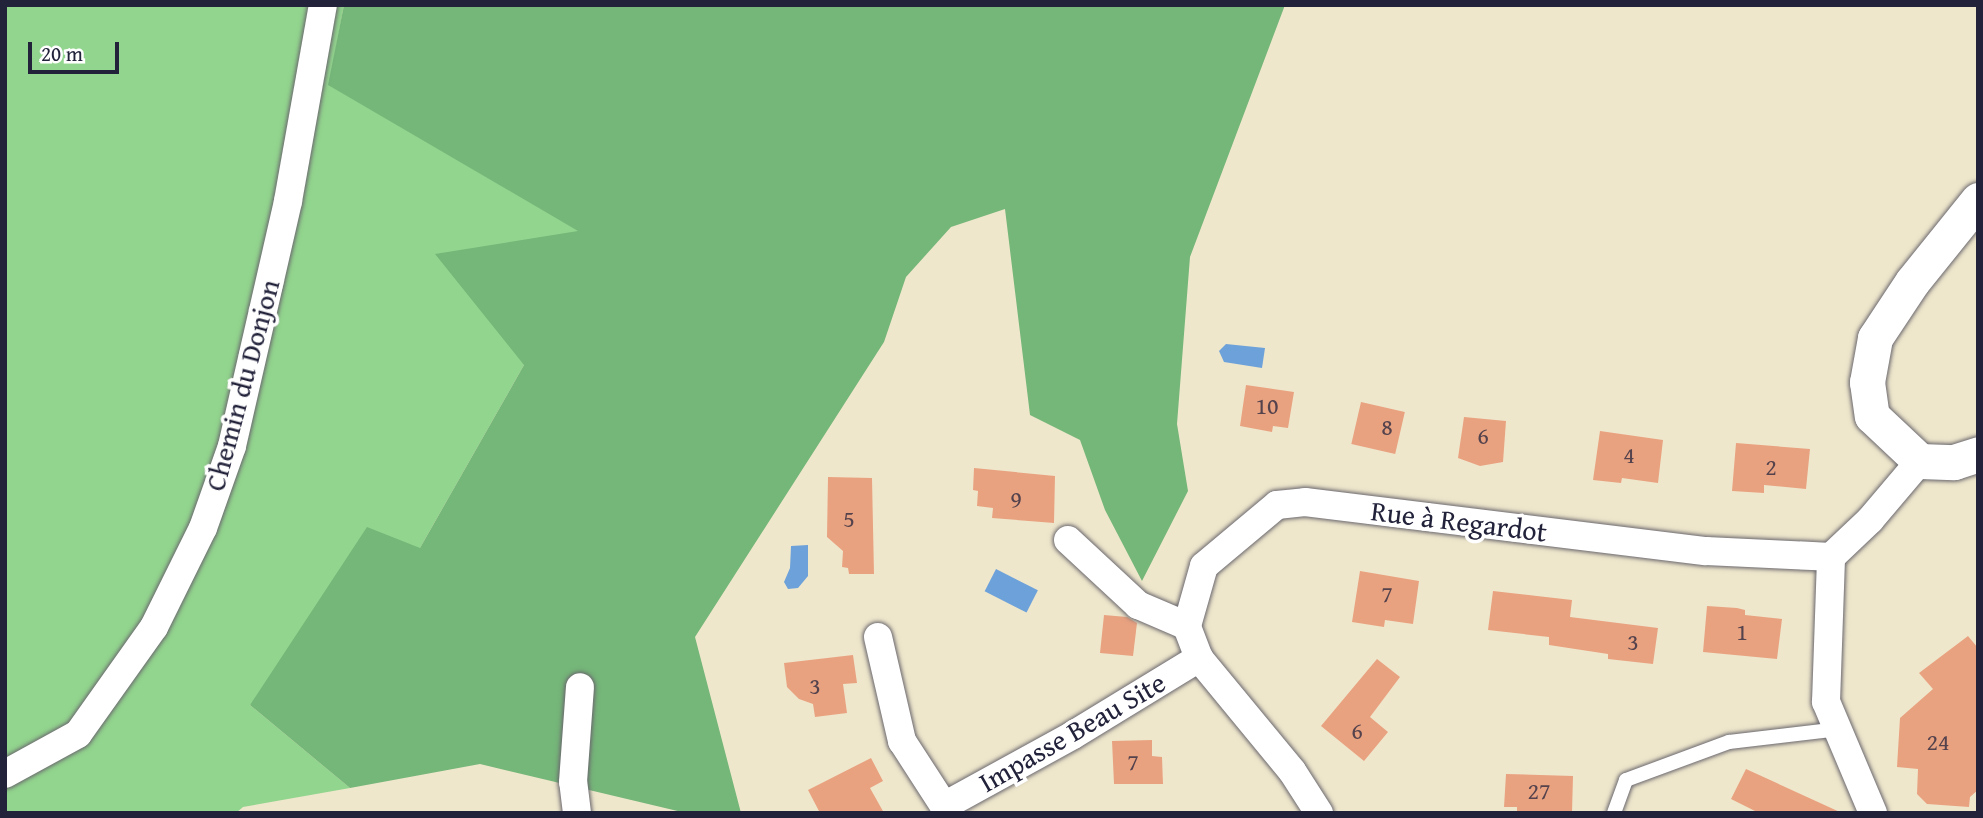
<!DOCTYPE html>
<meta charset="utf-8">
<style>
body{margin:0}
#map{position:relative;width:1983px;height:818px;overflow:hidden;background:#efe7cc;font-family:"Gentium Book Plus",serif}
div>[style]{position:absolute}
.green>*{inset:0;background:#92d58e}
.forest>*{inset:0;background:#75b679}
.water>*{inset:0;background:#6da1d9;transform-origin:0 0}
.building>*{inset:0;background:#e9a280;transform-origin:0 0}
.roads{filter:drop-shadow(0 0 2px #6a676e) drop-shadow(0 0 2px #6a676e)}
.service>*{height:14px;margin:-7px;padding:0 7px;transform-origin:7px;border-radius:7px;background:#fff}
.minor>*{height:28px;margin:-14px;padding:0 14px;transform-origin:14px;border-radius:14px;background:#fff}
.tertiary>*{height:35px;margin:-17.5px;padding:0 17.5px;transform-origin:17.5px;border-radius:17.5px;background:#fff}
span{translate:-50% -50%;white-space:nowrap;text-align:center;line-height:1.15;-webkit-text-stroke:7px #fff;paint-order:stroke}
.number-label{font-size:24px;color:#54424c}
.number-label span{-webkit-text-stroke-width:0}
.street-label{font-size:28px;color:#22223b}
.frame{position:absolute;inset:0;border:7px solid #22223b;pointer-events:none}
.scale{position:absolute;left:28px;top:42px;width:91px;height:32px;box-sizing:border-box;border:4px solid #22223b;border-top:0;padding-left:9px;font-size:21px;line-height:24px;white-space:nowrap;color:#22223b;-webkit-text-stroke:5px #fff;paint-order:stroke}
</style>
<div id="map">
<div class="green">
<i style="clip-path:polygon(5px 5px,344px 5px,329px 85px,579px 231px,524px 365px,420px 548px,250px 705px,350px 788px,243px 807px,236px 813px,5px 813px)"></i>
</div>
<div class="forest">
<i style="clip-path:polygon(344px 5px,1285px 5px,1190px 257px,1177px 424px,1188px 491px,1142px 581px,1105px 510px,1080px 440px,1030px 415px,1005px 209px,951px 227px,906px 277px,884px 342px,695px 637px,741px 813px,686px 813px,480px 764px,350px 788px,250px 705px,367px 527px,420px 548px,524px 365px,435px 254px,578px 231px,328px 85px)"></i>
</div>
<div class="water">
<i style="clip-path:polygon(1226px 344px,1265px 348px,1262px 368px,1224px 362px,1219px 351px)"></i>
<i style="clip-path:polygon(808px 545px,808px 576px,798px 588px,788px 589px,784px 582px,790px 568px,791px 546px)"></i>
<i style="left:996px;top:569px;width:47px;height:25px;rotate:27deg"></i>
</div>
<div class="building">
<i style="clip-path:polygon(1246px 385px,1294px 392px,1288px 428px,1273px 426px,1272px 432px,1240px 426px)"></i>
<i style="left:1361px;top:402px;width:45px;height:43px;rotate:13deg"></i>
<i style="clip-path:polygon(1464px 417px,1506px 421px,1503px 462px,1480px 466px,1458px 458px)"></i>
<i style="clip-path:polygon(1600px 431px,1663px 440px,1658px 483px,1622px 478px,1621px 483px,1593px 480px)"></i>
<i style="clip-path:polygon(1736px 443px,1810px 449px,1806px 489px,1764px 485px,1764px 493px,1732px 491px)"></i>
<i style="clip-path:polygon(974px 468px,1055px 476px,1054px 523px,992px 518px,993px 508px,977px 506px,978px 491px,973px 490px)"></i>
<i style="clip-path:polygon(828px 477px,872px 478px,874px 574px,849px 574px,848px 568px,842px 567px,843px 551px,827px 537px)"></i>
<i style="clip-path:polygon(1360px 571px,1419px 581px,1413px 624px,1385px 620px,1384px 627px,1352px 622px)"></i>
<i style="clip-path:polygon(1493px 591px,1572px 600px,1570px 617px,1658px 628px,1653px 664px,1608px 659px,1608px 654px,1549px 645px,1549px 637px,1488px 630px)"></i>
<i style="clip-path:polygon(1707px 606px,1737px 608px,1745px 610px,1745px 615px,1782px 619px,1777px 659px,1703px 652px)"></i>
<i style="clip-path:polygon(1104px 615px,1127px 617px,1137px 623px,1133px 656px,1100px 653px)"></i>
<i style="clip-path:polygon(1968px 636px,1978px 648px,1978px 790px,1970px 797px,1969px 807px,1927px 804px,1917px 794px,1918px 769px,1897px 767px,1900px 718px,1933px 689px,1919px 673px)"></i>
<i style="clip-path:polygon(853px 655px,857px 683px,843px 684px,847px 713px,815px 717px,813px 704px,799px 699px,787px 687px,784px 663px)"></i>
<i style="clip-path:polygon(1377px 659px,1400px 677px,1370px 717px,1388px 732px,1364px 761px,1321px 726px)"></i>
<i style="clip-path:polygon(1152px 740px,1152px 756px,1162px 757px,1163px 784px,1114px 784px,1112px 741px)"></i>
<i style="clip-path:polygon(871px 758px,883px 781px,870px 788px,884px 813px,820px 813px,808px 790px)"></i>
<i style="clip-path:polygon(1746px 769px,1842px 813px,1759px 813px,1731px 799px)"></i>
<i style="clip-path:polygon(1506px 774px,1573px 776px,1572px 813px,1517px 813px,1517px 807px,1504px 807px)"></i>
</div>
<div class="roads">
<div class="service">
<i style="left:1614px;top:813px;width:35px;rotate:-70deg"></i>
<i style="left:1626px;top:780px;width:110px;rotate:-20.3deg"></i>
<i style="left:1729px;top:742px;width:111px;rotate:-6.7deg"></i>
</div>
<div class="minor">
<i style="left:1068px;top:540px;width:96px;rotate:42.9deg"></i>
<i style="left:1138px;top:605px;width:53px;rotate:23.2deg"></i>
<i style="left:878px;top:637px;width:107px;rotate:77deg"></i>
<i style="left:902px;top:741px;width:77px;rotate:57.1deg"></i>
<i style="left:944px;top:806px;width:147px;rotate:-28.8deg"></i>
<i style="left:1073px;top:735px;width:148px;rotate:-31.4deg"></i>
<i style="left:5px;top:774px;width:83px;rotate:-28.7deg"></i>
<i style="left:78px;top:734px;width:131px;rotate:-54.6deg"></i>
<i style="left:154px;top:627px;width:110px;rotate:-63.7deg"></i>
<i style="left:203px;top:528px;width:87px;rotate:-70.5deg"></i>
<i style="left:232px;top:446px;width:251px;rotate:-77.1deg"></i>
<i style="left:288px;top:201px;width:199px;rotate:-79.9deg"></i>
<i style="left:577px;top:813px;width:31px;rotate:-97deg"></i>
<i style="left:573px;top:782px;width:95px;rotate:-85.8deg"></i>
<i style="left:1319px;top:813px;width:50px;rotate:-122.7deg"></i>
<i style="left:1292px;top:771px;width:146px;rotate:-129.5deg"></i>
<i style="left:1199px;top:658px;width:34px;rotate:-111deg"></i>
<i style="left:1187px;top:626px;width:62px;rotate:-74.2deg"></i>
<i style="left:1204px;top:566px;width:95px;rotate:-39.9deg"></i>
<i style="left:1277px;top:505px;width:28px;rotate:-6deg"></i>
<i style="left:1305px;top:502px;width:404px;rotate:7deg"></i>
<i style="left:1706px;top:551px;width:125px;rotate:2.7deg"></i>
<i style="left:1873px;top:813px;width:121px;rotate:-112.9deg"></i>
<i style="left:1826px;top:702px;width:145px;rotate:-88deg"></i>
<i style="left:1831px;top:557px;width:54px;rotate:-43.5deg"></i>
<i style="left:1870px;top:520px;width:77px;rotate:-49.7deg"></i>
</div>
<div class="tertiary">
<i style="left:1978px;top:200px;width:105px;rotate:128.8deg"></i>
<i style="left:1912px;top:282px;width:67px;rotate:123.5deg"></i>
<i style="left:1875px;top:338px;width:45px;rotate:100.3deg"></i>
<i style="left:1867px;top:382px;width:34px;rotate:82deg"></i>
<i style="left:1872px;top:416px;width:66px;rotate:43.2deg"></i>
<i style="left:1920px;top:461px;width:34px;rotate:2deg"></i>
<i style="left:1954px;top:462px;width:25px;rotate:-18deg"></i>
</div>
</div>
<div class="number-label">
<span style="left:1267px;top:406px">10</span>
<span style="left:1387px;top:427px">8</span>
<span style="left:1483px;top:436px">6</span>
<span style="left:1629px;top:455px">4</span>
<span style="left:1771px;top:467px">2</span>
<span style="left:1016px;top:499px">9</span>
<span style="left:849px;top:519px">5</span>
<span style="left:1387px;top:594px">7</span>
<span style="left:1742px;top:632px">1</span>
<span style="left:1633px;top:642px">3</span>
<span style="left:815px;top:686px">3</span>
<span style="left:1357px;top:731px">6</span>
<span style="left:1938px;top:742px">24</span>
<span style="left:1133px;top:762px">7</span>
<span style="left:1539px;top:791px">27</span>
</div>
<div class="street-label">
<span style="left:242px;top:385px;rotate:-75deg">Chemin du Donjon</span>
<span style="left:1459px;top:521px;rotate:7deg">Rue à Regardot</span>
<span style="left:1072px;top:732px;rotate:-30deg">Impasse Beau Site</span>
</div>
<div class="frame"></div>
<div class="scale">20 m</div>
</div>
